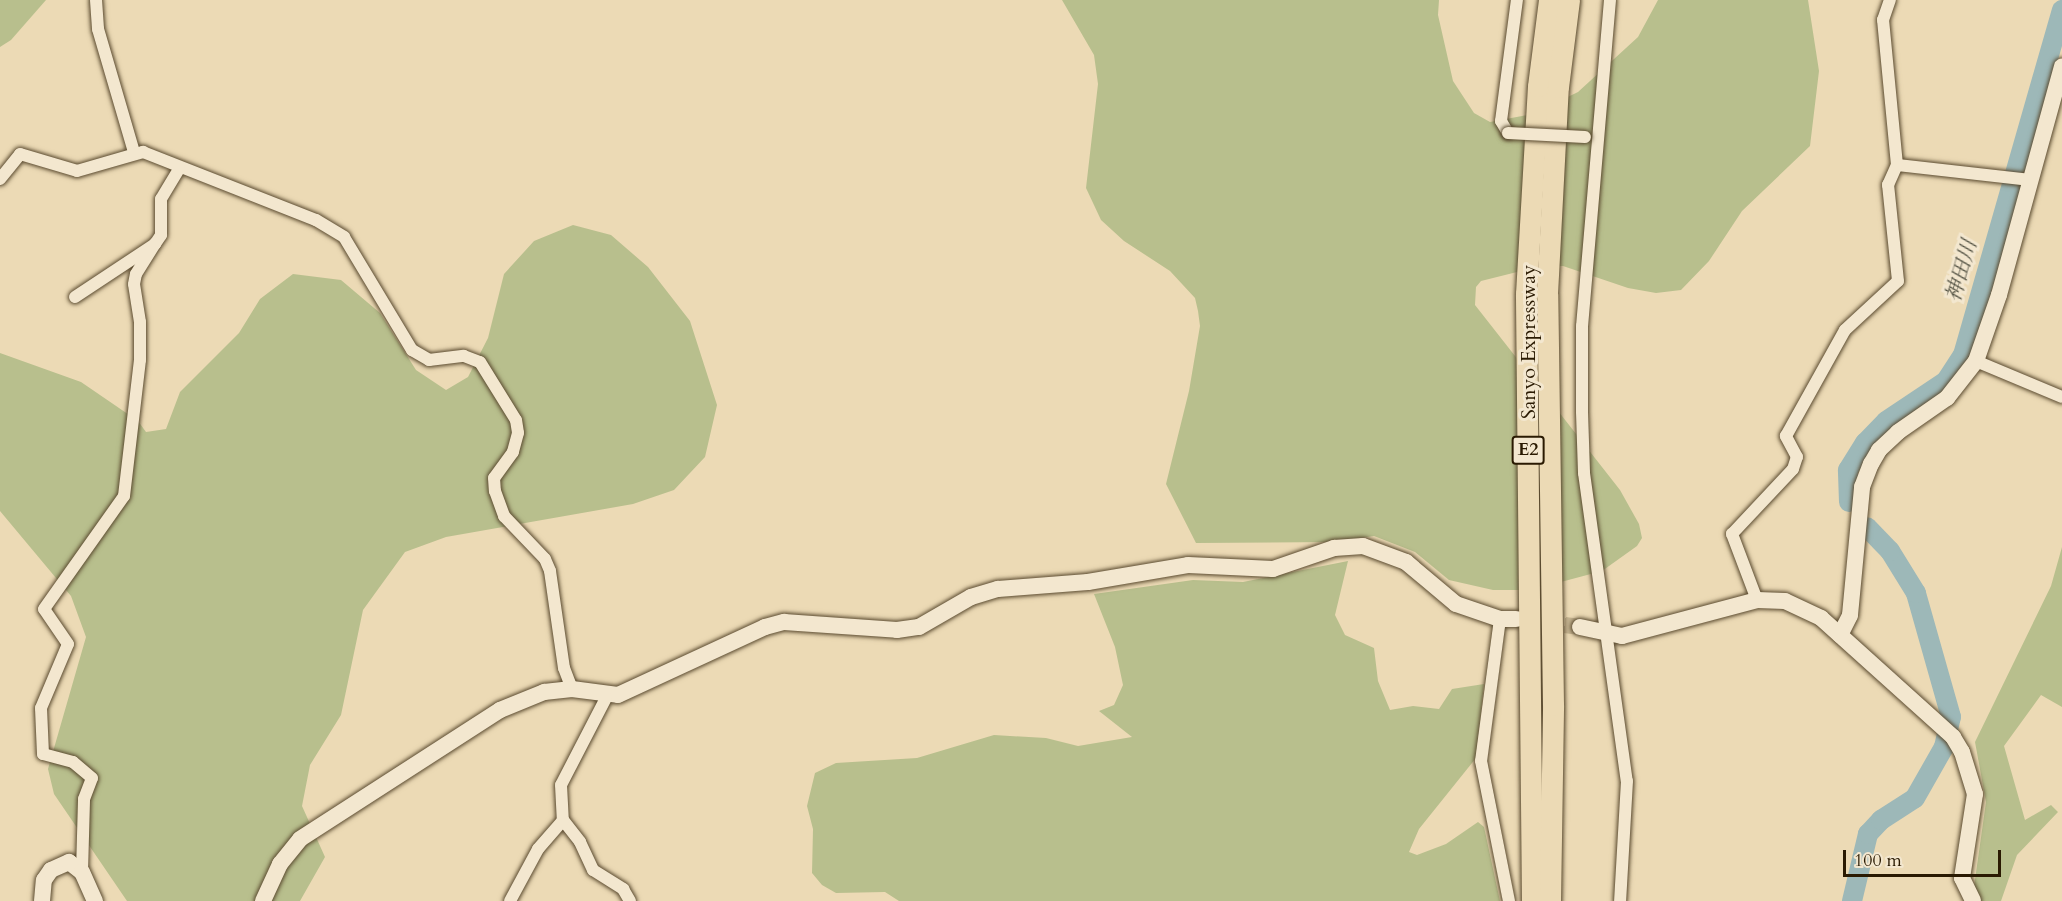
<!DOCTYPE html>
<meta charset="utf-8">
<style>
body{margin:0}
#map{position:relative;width:2062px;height:901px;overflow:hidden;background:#ecdab5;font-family:Cardo,"Noto Serif JP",serif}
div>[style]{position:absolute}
.green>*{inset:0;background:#b8bf8d}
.river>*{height:20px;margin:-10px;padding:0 10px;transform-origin:10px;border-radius:10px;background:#9db8b8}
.secondary-tunnel>*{height:16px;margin-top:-8px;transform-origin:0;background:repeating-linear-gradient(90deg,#c5b491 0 16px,transparent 0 24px)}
.roads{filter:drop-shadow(0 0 2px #5a4a2f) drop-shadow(0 0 2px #5a4a2f)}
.street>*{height:12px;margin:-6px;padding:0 6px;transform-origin:6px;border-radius:6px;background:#f3e7cf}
.secondary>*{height:16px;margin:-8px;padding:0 8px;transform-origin:8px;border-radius:8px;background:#f3e7cf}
.highway>*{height:21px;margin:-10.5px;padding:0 10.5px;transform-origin:10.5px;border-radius:10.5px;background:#ecdab5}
.bridges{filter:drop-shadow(0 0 2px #5a4a2f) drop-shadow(0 0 2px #5a4a2f)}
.street-bridge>*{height:12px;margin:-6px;padding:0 6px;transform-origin:6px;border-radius:6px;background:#f3e7cf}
span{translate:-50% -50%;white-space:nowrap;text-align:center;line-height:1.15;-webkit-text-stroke:6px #f3e7cf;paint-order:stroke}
.shield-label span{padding:2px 4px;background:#f3e7cf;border:2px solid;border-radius:4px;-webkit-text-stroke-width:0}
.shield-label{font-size:18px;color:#2a1a02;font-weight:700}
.street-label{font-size:20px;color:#2a1a02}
.water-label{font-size:21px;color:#525142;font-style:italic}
.scale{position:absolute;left:1843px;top:850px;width:158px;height:27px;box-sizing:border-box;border:3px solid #2a1a02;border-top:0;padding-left:8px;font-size:18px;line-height:21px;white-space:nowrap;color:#2a1a02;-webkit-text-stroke:4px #f3e7cf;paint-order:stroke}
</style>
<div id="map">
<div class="green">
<i style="clip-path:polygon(0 0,46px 0,11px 40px,0 47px)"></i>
<i style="clip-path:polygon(1062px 0,1439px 0,1438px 15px,1453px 81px,1474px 113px,1490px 122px,1533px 114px,1578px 92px,1638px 37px,1658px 0,1808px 0,1819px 71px,1810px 146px,1742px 211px,1709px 261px,1681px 290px,1656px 293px,1628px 288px,1563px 266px,1541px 266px,1481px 281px,1476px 287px,1475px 305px,1620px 490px,1639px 524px,1642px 538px,1637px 546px,1602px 571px,1531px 590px,1493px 590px,1449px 580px,1415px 552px,1374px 536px,1334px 542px,1196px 543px,1166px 484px,1189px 391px,1200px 326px,1198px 311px,1195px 298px,1170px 271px,1124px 241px,1101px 220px,1086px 188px,1098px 84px,1094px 55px)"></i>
<i style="clip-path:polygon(573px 225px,611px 235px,648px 267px,690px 321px,717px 405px,705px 457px,674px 490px,633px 504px,446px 537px,405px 552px,363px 610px,341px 715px,310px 765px,302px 806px,325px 857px,300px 901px,127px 901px,54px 794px,48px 769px,86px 637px,71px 596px,0 511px,0 353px,81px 382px,138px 421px,146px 432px,166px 429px,180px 392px,239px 333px,260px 299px,293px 274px,341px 280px,380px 313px,416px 370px,446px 390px,468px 377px,488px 338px,504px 274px,534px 241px)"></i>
<i style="clip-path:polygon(2062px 547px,2062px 707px,2041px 695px,2004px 746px,2025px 820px,2051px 805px,2058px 812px,2017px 855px,2001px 901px,1972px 901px,1986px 802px,1975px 742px,2051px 586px)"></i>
<i style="clip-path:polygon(1348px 561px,1335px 615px,1345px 635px,1374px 648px,1378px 681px,1390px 710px,1413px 706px,1439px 709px,1452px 689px,1484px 684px,1476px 758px,1419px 829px,1409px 852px,1417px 855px,1446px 844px,1478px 822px,1484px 827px,1500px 901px,899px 901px,885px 892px,836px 893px,822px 885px,812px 873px,813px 829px,807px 806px,815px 773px,836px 763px,917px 758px,994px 735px,1046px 738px,1078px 746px,1132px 737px,1099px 711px,1114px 705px,1123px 685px,1115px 647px,1094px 594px,1193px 580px,1243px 582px)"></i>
</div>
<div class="river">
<i style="left:1849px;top:502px;width:32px;rotate:-92deg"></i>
<i style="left:1848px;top:470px;width:32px;rotate:-58deg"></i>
<i style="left:1865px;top:443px;width:30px;rotate:-46deg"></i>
<i style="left:1886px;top:421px;width:72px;rotate:-33.7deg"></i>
<i style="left:1946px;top:381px;width:31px;rotate:-57deg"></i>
<i style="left:1963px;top:355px;width:359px;rotate:-74deg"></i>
<i style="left:1852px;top:901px;width:69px;rotate:-76.6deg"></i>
<i style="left:1868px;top:834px;width:19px;rotate:-47deg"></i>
<i style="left:1881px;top:820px;width:40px;rotate:-32.9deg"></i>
<i style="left:1915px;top:798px;width:59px;rotate:-60.4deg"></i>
<i style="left:1944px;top:747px;width:31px;rotate:-77deg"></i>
<i style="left:1951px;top:717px;width:129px;rotate:-105.8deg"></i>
<i style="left:1916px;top:593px;width:49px;rotate:-121.8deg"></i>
<i style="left:1890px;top:551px;width:33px;rotate:-134deg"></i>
</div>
<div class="secondary-tunnel">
<i style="left:1517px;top:619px;width:64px;rotate:7.2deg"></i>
</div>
<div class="roads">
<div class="street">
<i style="left:96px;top:0;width:29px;rotate:86deg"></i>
<i style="left:98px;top:29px;width:128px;rotate:73.7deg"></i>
<i style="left:1610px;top:0;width:327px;rotate:94.9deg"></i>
<i style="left:1582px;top:326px;width:86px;rotate:90deg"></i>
<i style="left:1582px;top:412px;width:61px;rotate:88.1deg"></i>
<i style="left:1584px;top:473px;width:311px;rotate:82.1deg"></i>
<i style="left:1627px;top:781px;width:120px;rotate:93.3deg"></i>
<i style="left:1508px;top:133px;width:14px;rotate:-120deg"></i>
<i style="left:1501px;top:121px;width:122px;rotate:-82.5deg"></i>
<i style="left:1897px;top:165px;width:135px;rotate:6.4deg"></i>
<i style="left:0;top:179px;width:32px;rotate:-51deg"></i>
<i style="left:20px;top:154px;width:59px;rotate:16.6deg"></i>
<i style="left:77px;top:171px;width:69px;rotate:-16.1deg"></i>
<i style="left:143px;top:152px;width:186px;rotate:21.5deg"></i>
<i style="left:316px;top:220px;width:33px;rotate:31deg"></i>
<i style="left:344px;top:237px;width:132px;rotate:59deg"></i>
<i style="left:412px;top:350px;width:20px;rotate:30deg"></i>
<i style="left:429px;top:360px;width:35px;rotate:-7deg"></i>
<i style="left:464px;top:356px;width:17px;rotate:21deg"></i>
<i style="left:480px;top:362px;width:68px;rotate:58.2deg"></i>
<i style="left:516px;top:420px;width:13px;rotate:81deg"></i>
<i style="left:518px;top:433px;width:20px;rotate:105deg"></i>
<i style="left:513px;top:452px;width:32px;rotate:126deg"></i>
<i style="left:494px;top:478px;width:13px;rotate:86deg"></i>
<i style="left:495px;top:491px;width:27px;rotate:70deg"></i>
<i style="left:504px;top:516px;width:59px;rotate:46.4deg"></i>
<i style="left:545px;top:559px;width:13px;rotate:67deg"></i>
<i style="left:550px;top:571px;width:98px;rotate:81.8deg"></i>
<i style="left:564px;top:668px;width:22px;rotate:69deg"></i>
<i style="left:75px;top:297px;width:96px;rotate:-33.5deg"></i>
<i style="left:155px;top:244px;width:11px;rotate:-56deg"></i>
<i style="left:161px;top:235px;width:36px;rotate:-90deg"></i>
<i style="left:161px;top:199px;width:35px;rotate:-59deg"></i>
<i style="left:1976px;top:361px;width:93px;rotate:22.7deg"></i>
<i style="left:1757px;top:600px;width:71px;rotate:-110.7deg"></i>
<i style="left:1732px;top:534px;width:89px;rotate:-46.8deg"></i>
<i style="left:1793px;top:469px;width:13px;rotate:-72deg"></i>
<i style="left:1797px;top:457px;width:24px;rotate:-118deg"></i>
<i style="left:1786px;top:436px;width:121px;rotate:-60.9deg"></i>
<i style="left:1845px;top:330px;width:72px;rotate:-42.8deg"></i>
<i style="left:1898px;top:281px;width:97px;rotate:-95.9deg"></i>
<i style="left:1888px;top:185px;width:22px;rotate:-66deg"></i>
<i style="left:1897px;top:165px;width:146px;rotate:-95.5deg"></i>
<i style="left:1883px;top:20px;width:21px;rotate:-71deg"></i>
<i style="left:1500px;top:619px;width:143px;rotate:97.6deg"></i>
<i style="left:1481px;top:761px;width:143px;rotate:78.7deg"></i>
<i style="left:607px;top:696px;width:100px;rotate:117.3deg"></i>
<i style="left:561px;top:785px;width:35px;rotate:87deg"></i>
<i style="left:563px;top:820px;width:28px;rotate:52deg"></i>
<i style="left:580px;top:842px;width:31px;rotate:65deg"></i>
<i style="left:593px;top:870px;width:36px;rotate:32deg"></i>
<i style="left:623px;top:889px;width:14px;rotate:60deg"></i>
<i style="left:82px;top:872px;width:73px;rotate:-88.4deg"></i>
<i style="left:84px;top:799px;width:22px;rotate:-69deg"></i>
<i style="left:92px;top:778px;width:25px;rotate:-140deg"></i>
<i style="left:73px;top:762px;width:31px;rotate:-165deg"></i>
<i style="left:43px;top:754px;width:46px;rotate:-92.5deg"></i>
<i style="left:41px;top:708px;width:69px;rotate:-67.1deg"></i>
<i style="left:68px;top:644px;width:42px;rotate:-124.4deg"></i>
<i style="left:44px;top:609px;width:138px;rotate:-54.7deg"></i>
<i style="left:124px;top:496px;width:137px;rotate:-83.3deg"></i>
<i style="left:140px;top:360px;width:38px;rotate:-90deg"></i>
<i style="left:140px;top:322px;width:38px;rotate:-99deg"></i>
<i style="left:134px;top:284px;width:10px;rotate:-79deg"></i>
<i style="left:136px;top:274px;width:36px;rotate:-58deg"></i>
<i style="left:510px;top:901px;width:59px;rotate:-61.7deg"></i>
<i style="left:538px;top:849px;width:38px;rotate:-49deg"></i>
</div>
<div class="secondary">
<i style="left:1580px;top:627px;width:43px;rotate:12.1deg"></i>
<i style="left:1622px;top:636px;width:140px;rotate:-14.9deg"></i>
<i style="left:1757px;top:600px;width:28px;rotate:2deg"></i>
<i style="left:1785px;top:601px;width:40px;rotate:25deg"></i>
<i style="left:1821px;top:618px;width:178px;rotate:42deg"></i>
<i style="left:1953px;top:737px;width:17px;rotate:59deg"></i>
<i style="left:1962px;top:752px;width:44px;rotate:72.8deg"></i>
<i style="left:1975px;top:794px;width:85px;rotate:98.8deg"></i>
<i style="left:1962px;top:878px;width:25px;rotate:64deg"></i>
<i style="left:1840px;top:635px;width:22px;rotate:-63deg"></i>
<i style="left:1850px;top:615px;width:129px;rotate:-84.6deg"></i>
<i style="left:1862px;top:487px;width:25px;rotate:-69deg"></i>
<i style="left:1871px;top:464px;width:16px;rotate:-60deg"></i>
<i style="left:1879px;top:450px;width:26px;rotate:-43deg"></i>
<i style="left:1898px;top:432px;width:60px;rotate:-34.8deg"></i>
<i style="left:1947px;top:398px;width:47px;rotate:-51.9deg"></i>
<i style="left:1976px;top:361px;width:70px;rotate:-70.8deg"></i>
<i style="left:1999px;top:295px;width:237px;rotate:-74.6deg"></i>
<i style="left:42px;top:901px;width:21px;rotate:-85deg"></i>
<i style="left:44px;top:880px;width:12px;rotate:-55deg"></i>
<i style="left:51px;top:870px;width:20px;rotate:-24deg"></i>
<i style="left:69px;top:862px;width:16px;rotate:38deg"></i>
<i style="left:82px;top:872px;width:32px;rotate:66deg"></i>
<i style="left:263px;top:901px;width:41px;rotate:-65.3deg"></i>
<i style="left:280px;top:864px;width:32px;rotate:-51deg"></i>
<i style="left:300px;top:839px;width:238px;rotate:-32.8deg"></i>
<i style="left:500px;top:710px;width:48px;rotate:-22.2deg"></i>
<i style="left:544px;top:692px;width:28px;rotate:-6deg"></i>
<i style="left:572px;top:689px;width:46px;rotate:7.4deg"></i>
<i style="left:618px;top:695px;width:162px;rotate:-24.8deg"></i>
<i style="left:765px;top:627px;width:20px;rotate:-15deg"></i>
<i style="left:784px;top:622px;width:113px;rotate:4deg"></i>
<i style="left:897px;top:630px;width:22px;rotate:-8deg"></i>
<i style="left:919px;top:627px;width:60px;rotate:-30deg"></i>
<i style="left:971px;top:597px;width:28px;rotate:-17deg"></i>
<i style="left:998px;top:589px;width:90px;rotate:-4.4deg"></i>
<i style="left:1088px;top:582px;width:101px;rotate:-9.6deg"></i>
<i style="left:1188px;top:565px;width:85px;rotate:2.7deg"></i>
<i style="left:1273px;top:569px;width:65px;rotate:-19deg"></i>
<i style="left:1334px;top:548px;width:29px;rotate:-4deg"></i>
<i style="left:1363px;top:546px;width:46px;rotate:20.4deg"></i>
<i style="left:1406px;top:562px;width:65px;rotate:40deg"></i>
<i style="left:1456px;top:604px;width:46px;rotate:18.8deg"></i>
<i style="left:1500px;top:619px;width:16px"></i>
</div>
<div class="highway">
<i style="left:1532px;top:901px;width:607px;rotate:-90.57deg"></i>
<i style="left:1526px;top:294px;width:208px;rotate:-86.7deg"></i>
<i style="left:1538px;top:86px;width:87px;rotate:-82.7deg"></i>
<i style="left:1550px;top:901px;width:196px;rotate:-89.1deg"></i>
<i style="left:1553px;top:705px;width:411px;rotate:-90.8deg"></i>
<i style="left:1547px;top:294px;width:207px;rotate:-87deg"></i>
<i style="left:1558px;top:87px;width:88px;rotate:-82.8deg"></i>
</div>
</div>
<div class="bridges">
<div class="street-bridge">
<i style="left:1508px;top:133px;width:77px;rotate:3deg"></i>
</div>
</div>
<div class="shield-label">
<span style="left:1528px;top:450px">E2</span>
</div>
<div class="street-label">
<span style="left:1528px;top:342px;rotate:-90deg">Sanyo Expressway</span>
</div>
<div class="water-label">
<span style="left:1962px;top:271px;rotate:-74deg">神田川</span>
</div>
<div class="scale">100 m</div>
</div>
